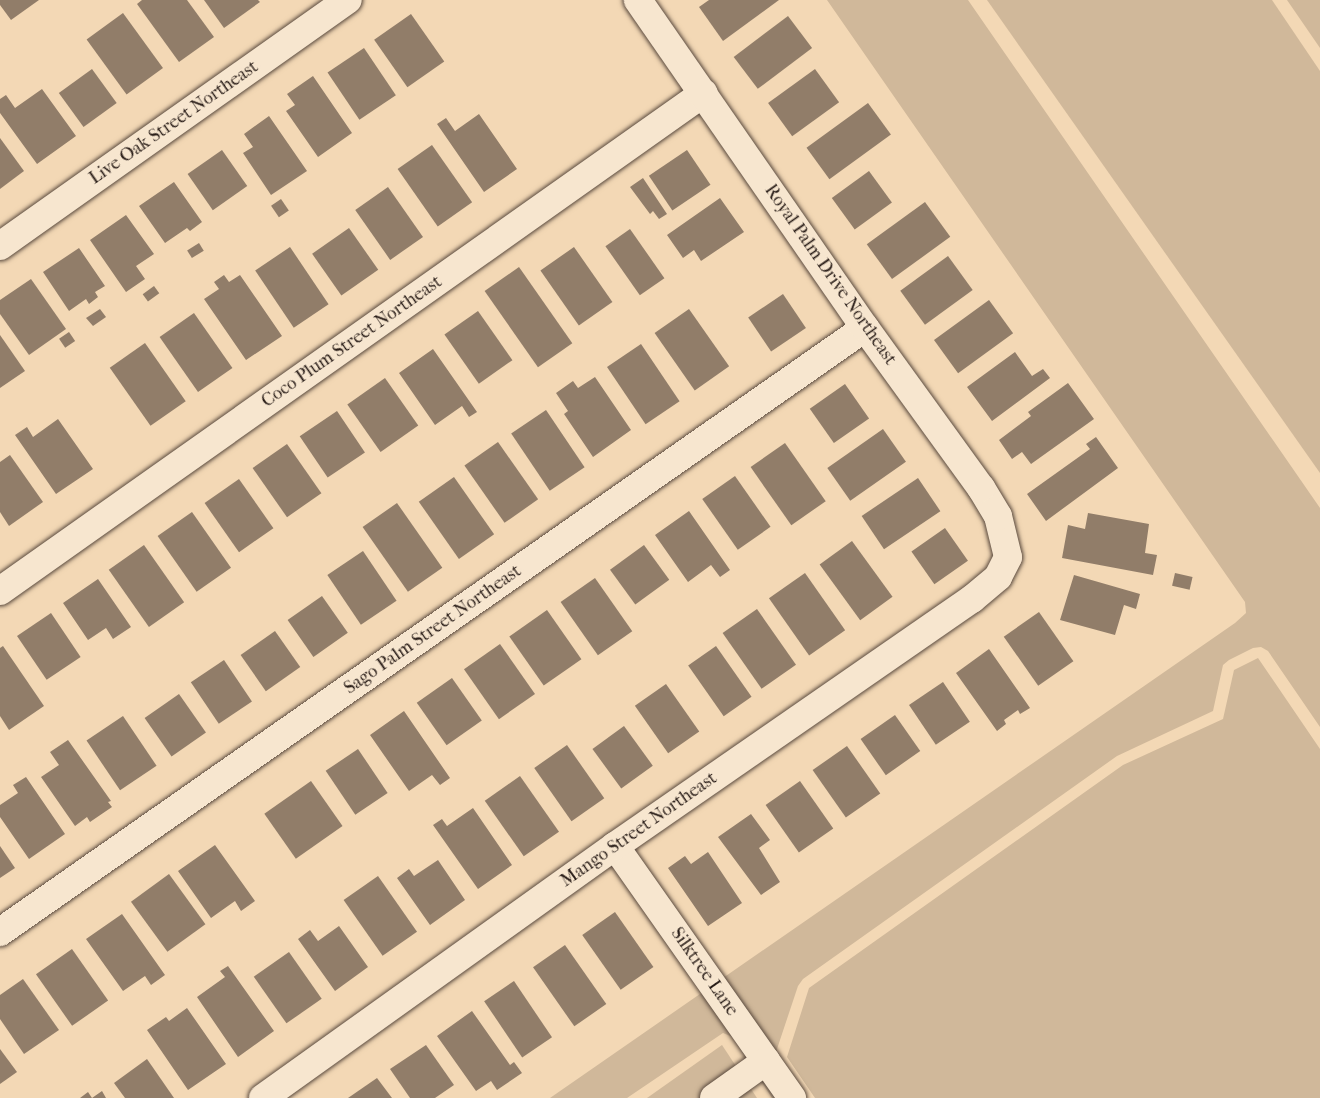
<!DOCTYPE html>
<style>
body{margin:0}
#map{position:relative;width:1320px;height:1098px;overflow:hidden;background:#f3d8b5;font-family:"IM FELL French Canon",serif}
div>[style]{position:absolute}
.green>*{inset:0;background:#d0b89a}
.building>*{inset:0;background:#917d69;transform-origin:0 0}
.roads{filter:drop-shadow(0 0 2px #5a4a3e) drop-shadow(0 0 2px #5a4a3e)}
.minor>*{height:28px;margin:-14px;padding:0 14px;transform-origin:14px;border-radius:14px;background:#f7e6cf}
span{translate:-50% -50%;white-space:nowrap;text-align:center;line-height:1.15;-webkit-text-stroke:4.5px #f7e6cf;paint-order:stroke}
.street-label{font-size:18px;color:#271b16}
</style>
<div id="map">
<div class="green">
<i style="clip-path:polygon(827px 0,968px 0,1320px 508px,1320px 727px,1268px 651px,1261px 647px,1253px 648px,1229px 660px,1223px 665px,1213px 711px,1117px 756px,803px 979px,798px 986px,775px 1055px,800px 1098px,772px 1098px,733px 1037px,723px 1033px,627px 1098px,550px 1098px,1235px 623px,1246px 613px,1245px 602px)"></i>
<i style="clip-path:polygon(987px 0,1272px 0,1320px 71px,1320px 473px)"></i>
<i style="clip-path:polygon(1287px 0,1320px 0,1320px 48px)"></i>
<i style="clip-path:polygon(1258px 658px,1320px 749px,1320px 1098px,815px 1098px,787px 1057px,809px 988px,1123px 765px,1223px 719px,1234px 670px)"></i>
<i style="clip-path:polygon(722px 1045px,757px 1098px,647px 1098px)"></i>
</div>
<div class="building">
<i style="clip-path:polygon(0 0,39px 0,11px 20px,0 5px)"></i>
<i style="clip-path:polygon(142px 0,187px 0,214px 37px,179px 62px,137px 4px)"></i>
<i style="clip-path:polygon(204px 0,258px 0,260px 2px,224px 28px)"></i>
<i style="clip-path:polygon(709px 0,779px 0,723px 41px,699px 7px)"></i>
<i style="left:123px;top:13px;width:68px;height:45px;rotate:54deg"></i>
<i style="left:411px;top:14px;width:58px;height:45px;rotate:55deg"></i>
<i style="left:788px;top:16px;width:40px;height:68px;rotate:53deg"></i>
<i style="left:364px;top:48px;width:57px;height:44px;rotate:56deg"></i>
<i style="left:92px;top:69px;width:42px;height:41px;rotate:54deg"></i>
<i style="left:815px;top:69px;width:41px;height:58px;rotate:54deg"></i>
<i style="clip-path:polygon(313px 76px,352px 133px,318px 157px,286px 111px,295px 105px,287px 94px)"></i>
<i style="clip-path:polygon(42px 89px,76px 136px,37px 164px,0 113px,0 99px,6px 95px,15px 108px)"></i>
<i style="left:868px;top:103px;width:39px;height:76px;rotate:54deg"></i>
<i style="clip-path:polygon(479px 114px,517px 169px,484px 192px,437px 124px,446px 118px,455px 131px)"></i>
<i style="clip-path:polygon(269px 116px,307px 171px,271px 195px,243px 153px,253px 147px,244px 134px)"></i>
<i style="clip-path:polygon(0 138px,24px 171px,0 189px)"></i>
<i style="left:432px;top:145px;width:70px;height:42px;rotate:55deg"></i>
<i style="left:222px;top:150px;width:44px;height:42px;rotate:55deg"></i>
<i style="left:687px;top:150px;width:42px;height:46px;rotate:56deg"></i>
<i style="left:869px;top:171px;width:39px;height:46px;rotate:54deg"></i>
<i style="clip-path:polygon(643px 178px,667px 214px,659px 219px,653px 211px,650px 214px,630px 187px)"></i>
<i style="clip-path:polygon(174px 182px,202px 222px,190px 231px,187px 228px,165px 243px,139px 206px)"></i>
<i style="left:388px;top:187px;width:61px;height:40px;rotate:55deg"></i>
<i style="clip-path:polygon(720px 198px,744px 232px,701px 261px,694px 250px,683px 258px,667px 235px)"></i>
<i style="left:281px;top:199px;width:14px;height:12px;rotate:56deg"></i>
<i style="left:925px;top:202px;width:43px;height:72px;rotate:54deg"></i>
<i style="clip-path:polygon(126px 215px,154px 254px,136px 266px,145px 279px,126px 292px,90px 240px)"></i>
<i style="left:349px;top:228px;width:51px;height:45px;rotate:55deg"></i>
<i style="left:630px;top:229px;width:60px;height:30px;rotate:55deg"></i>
<i style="left:199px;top:243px;width:9px;height:14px;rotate:58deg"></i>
<i style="left:290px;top:247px;width:69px;height:42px;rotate:56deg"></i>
<i style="left:574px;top:247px;width:67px;height:41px;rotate:55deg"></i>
<i style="clip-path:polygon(79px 248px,105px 286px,95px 292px,98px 297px,89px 304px,86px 299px,69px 311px,43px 272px)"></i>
<i style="left:948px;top:256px;width:42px;height:59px;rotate:54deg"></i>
<i style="left:519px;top:267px;width:93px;height:42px;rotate:55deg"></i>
<i style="clip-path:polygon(224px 275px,229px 282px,240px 275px,282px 336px,246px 360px,204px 299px,219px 289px,214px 282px)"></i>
<i style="clip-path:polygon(31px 279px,66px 329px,29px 355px,0 314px,0 300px)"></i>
<i style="left:154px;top:286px;width:9px;height:14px;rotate:54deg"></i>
<i style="left:783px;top:294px;width:41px;height:42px;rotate:56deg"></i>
<i style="left:989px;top:300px;width:41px;height:68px;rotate:54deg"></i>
<i style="clip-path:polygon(100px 309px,106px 317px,93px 326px,86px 318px)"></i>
<i style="left:689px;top:309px;width:70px;height:42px;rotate:55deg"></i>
<i style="left:478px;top:311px;width:60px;height:41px;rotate:55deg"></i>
<i style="left:194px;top:313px;width:67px;height:42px;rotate:55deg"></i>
<i style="left:69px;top:332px;width:11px;height:12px;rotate:56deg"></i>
<i style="clip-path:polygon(0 335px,25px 371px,0 388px)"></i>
<i style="left:145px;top:343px;width:71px;height:43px;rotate:55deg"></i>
<i style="left:641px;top:344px;width:69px;height:41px;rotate:56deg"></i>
<i style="clip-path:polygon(433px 349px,477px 412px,469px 417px,462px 406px,435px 425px,399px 373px)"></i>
<i style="clip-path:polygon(1015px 352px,1032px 376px,1043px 369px,1050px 378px,992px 421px,967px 387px)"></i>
<i style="clip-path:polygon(595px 377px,631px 430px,593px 457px,564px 414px,568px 411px,556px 393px,573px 381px,578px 388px)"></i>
<i style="left:385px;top:378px;width:58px;height:46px;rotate:55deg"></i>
<i style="clip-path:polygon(1068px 383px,1094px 419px,1031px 464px,1022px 452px,1012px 459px,999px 440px,1031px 416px,1028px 412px)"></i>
<i style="left:845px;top:384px;width:42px;height:43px;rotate:55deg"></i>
<i style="left:546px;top:410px;width:69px;height:42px;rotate:56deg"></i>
<i style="left:337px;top:411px;width:50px;height:45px;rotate:56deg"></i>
<i style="clip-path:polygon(58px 419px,93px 469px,56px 494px,15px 435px,27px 427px,33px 437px)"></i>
<i style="left:883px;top:429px;width:40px;height:68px;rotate:55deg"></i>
<i style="clip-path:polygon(1096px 437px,1118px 468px,1046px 521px,1027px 494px,1090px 449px,1086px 444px)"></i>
<i style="left:498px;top:442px;width:70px;height:41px;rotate:55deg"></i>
<i style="left:785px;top:443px;width:71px;height:42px;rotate:55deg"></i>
<i style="left:287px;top:444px;width:60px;height:42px;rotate:55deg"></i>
<i style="clip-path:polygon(10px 455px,43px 502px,9px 526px,0 512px,0 462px)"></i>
<i style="left:735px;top:476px;width:62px;height:40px;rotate:55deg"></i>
<i style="left:454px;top:477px;width:70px;height:43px;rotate:55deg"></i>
<i style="left:918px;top:478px;width:40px;height:68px;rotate:56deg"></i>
<i style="left:239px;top:479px;width:60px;height:42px;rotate:55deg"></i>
<i style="left:397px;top:503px;width:79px;height:42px;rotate:55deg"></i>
<i style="clip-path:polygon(689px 511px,730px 570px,720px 577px,711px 565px,688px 582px,655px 535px)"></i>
<i style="left:192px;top:512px;width:68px;height:42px;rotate:55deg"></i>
<i style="clip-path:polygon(1088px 513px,1149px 524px,1145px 553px,1157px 555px,1153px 575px,1062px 558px,1068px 525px,1085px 529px)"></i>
<i style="left:945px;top:528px;width:40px;height:41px;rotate:55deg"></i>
<i style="left:852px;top:541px;width:69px;height:40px;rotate:54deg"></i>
<i style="left:144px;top:545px;width:70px;height:43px;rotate:55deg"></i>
<i style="left:644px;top:545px;width:43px;height:42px;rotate:54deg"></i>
<i style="left:363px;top:551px;width:60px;height:43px;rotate:56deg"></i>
<i style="left:805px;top:573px;width:70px;height:44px;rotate:55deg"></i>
<i style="left:1175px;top:573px;width:18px;height:13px;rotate:13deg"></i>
<i style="clip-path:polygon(1074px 575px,1140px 594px,1136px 609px,1124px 605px,1115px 635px,1060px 620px)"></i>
<i style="left:595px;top:578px;width:65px;height:42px;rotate:55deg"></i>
<i style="clip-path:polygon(98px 579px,131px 627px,113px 639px,106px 628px,88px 640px,63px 603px)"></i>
<i style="left:322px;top:596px;width:45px;height:42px;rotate:55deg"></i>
<i style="left:757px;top:609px;width:68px;height:42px;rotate:55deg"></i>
<i style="left:547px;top:610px;width:60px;height:46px;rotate:55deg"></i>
<i style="left:1039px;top:612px;width:60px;height:43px;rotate:55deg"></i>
<i style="left:51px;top:613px;width:53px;height:41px;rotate:56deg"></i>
<i style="left:275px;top:631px;width:44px;height:42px;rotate:55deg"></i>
<i style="left:500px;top:644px;width:61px;height:44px;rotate:55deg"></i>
<i style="clip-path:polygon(3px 646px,44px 706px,9px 730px,0 716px,0 648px)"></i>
<i style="left:716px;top:646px;width:62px;height:34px;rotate:55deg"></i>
<i style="clip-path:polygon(989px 649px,1030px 708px,1020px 714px,1018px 710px,1004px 720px,1006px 724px,997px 731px,956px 673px)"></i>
<i style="left:224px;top:660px;width:50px;height:40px;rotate:56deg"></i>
<i style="left:452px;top:678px;width:52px;height:43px;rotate:55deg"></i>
<i style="left:943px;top:682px;width:48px;height:41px;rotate:56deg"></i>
<i style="left:666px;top:684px;width:58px;height:38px;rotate:55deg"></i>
<i style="left:179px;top:694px;width:47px;height:42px;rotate:55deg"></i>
<i style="clip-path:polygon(404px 711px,450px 778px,440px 785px,432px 775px,409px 791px,370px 735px)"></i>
<i style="left:895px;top:715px;width:44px;height:42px;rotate:55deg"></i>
<i style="left:123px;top:716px;width:60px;height:44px;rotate:56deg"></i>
<i style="left:624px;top:726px;width:49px;height:39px;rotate:54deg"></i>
<i style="clip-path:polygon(68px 740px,111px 801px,108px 802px,112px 807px,90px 822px,87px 817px,75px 826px,41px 777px,59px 765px,50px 752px)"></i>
<i style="left:567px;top:745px;width:65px;height:40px;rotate:55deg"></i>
<i style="left:847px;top:746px;width:58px;height:42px;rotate:55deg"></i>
<i style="left:358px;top:749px;width:53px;height:39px;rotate:56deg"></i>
<i style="left:520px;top:776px;width:68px;height:43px;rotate:55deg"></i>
<i style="clip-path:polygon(26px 777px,65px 834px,29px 859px,0 817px,0 805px,18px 793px,13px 785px)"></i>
<i style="left:311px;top:781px;width:55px;height:57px;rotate:55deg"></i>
<i style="left:800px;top:781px;width:58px;height:42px;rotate:55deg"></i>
<i style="clip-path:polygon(473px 808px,512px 865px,478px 889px,433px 825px,442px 819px,447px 826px)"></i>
<i style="clip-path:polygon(751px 814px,770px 840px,759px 848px,780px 882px,761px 895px,718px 837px)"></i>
<i style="clip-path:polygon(215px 845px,255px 901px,241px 911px,235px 901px,211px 918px,178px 871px)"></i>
<i style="clip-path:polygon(0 846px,15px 868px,0 878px)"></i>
<i style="clip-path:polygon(708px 852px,742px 903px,708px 926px,668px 868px,685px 856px,691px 864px)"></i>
<i style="clip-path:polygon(438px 860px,465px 900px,430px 925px,397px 878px,409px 869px,414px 876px)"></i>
<i style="left:169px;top:874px;width:62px;height:47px;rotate:54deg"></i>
<i style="left:378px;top:876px;width:68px;height:42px;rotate:55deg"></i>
<i style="left:615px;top:912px;width:67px;height:40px;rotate:55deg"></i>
<i style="clip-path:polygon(122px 914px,165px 975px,151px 985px,145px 976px,123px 991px,86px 939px)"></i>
<i style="clip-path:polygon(339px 926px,368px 967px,335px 991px,298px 939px,310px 930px,318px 941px)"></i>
<i style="left:565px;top:945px;width:72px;height:39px;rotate:55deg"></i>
<i style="left:72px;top:949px;width:63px;height:44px;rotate:55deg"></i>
<i style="left:289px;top:952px;width:57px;height:43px;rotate:55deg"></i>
<i style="clip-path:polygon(228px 966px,274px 1031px,238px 1057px,197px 997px,225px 977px,220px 971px)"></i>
<i style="clip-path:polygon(23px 979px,59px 1030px,24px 1054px,0 1019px,0 995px)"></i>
<i style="left:514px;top:981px;width:68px;height:36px;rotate:56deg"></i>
<i style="clip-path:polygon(187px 1008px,226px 1064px,188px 1090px,147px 1030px,166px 1017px,169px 1021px)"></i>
<i style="clip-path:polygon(472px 1011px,510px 1065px,514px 1062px,522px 1073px,497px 1090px,491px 1081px,476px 1091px,437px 1036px)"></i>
<i style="clip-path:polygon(426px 1045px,454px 1085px,435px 1098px,410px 1098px,390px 1069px)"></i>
<i style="clip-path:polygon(0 1049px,17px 1072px,0 1084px)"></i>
<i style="clip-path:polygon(147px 1059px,174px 1098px,125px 1098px,114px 1083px)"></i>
<i style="clip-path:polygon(377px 1078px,392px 1098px,348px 1098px)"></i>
<i style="clip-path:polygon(102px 1091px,106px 1098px,80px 1098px,88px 1092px,92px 1098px)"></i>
</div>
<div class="roads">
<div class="minor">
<i style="left:0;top:246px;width:426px;rotate:-35.3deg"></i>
<i style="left:0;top:591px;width:862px;rotate:-35.28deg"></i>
<i style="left:615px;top:846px;width:308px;rotate:54.9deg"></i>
<i style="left:0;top:932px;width:1055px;rotate:-34.93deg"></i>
<i style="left:263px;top:1098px;width:433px;rotate:-35.6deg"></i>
<i style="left:615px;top:846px;width:434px;rotate:-34.7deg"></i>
<i style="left:972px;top:599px;width:34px;rotate:-40deg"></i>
<i style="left:998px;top:577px;width:22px;rotate:-63deg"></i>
<i style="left:1008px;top:557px;width:42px;rotate:-103.7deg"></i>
<i style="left:998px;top:516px;width:33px;rotate:-121deg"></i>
<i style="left:981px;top:488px;width:198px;rotate:-125.9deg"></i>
<i style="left:865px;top:328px;width:399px;rotate:-124.7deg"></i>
<i style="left:714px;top:1098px;width:64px;rotate:-35.4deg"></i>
</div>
</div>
<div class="street-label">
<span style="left:174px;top:123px;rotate:-35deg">Live Oak Street Northeast</span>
<span style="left:830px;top:275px;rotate:55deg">Royal Palm Drive Northeast</span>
<span style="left:352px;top:342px;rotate:-35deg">Coco Plum Street Northeast</span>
<span style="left:433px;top:630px;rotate:-35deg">Sago Palm Street Northeast</span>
<span style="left:639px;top:830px;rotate:-35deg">Mango Street Northeast</span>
<span style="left:704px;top:972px;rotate:55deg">Silktree Lane</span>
</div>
</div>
